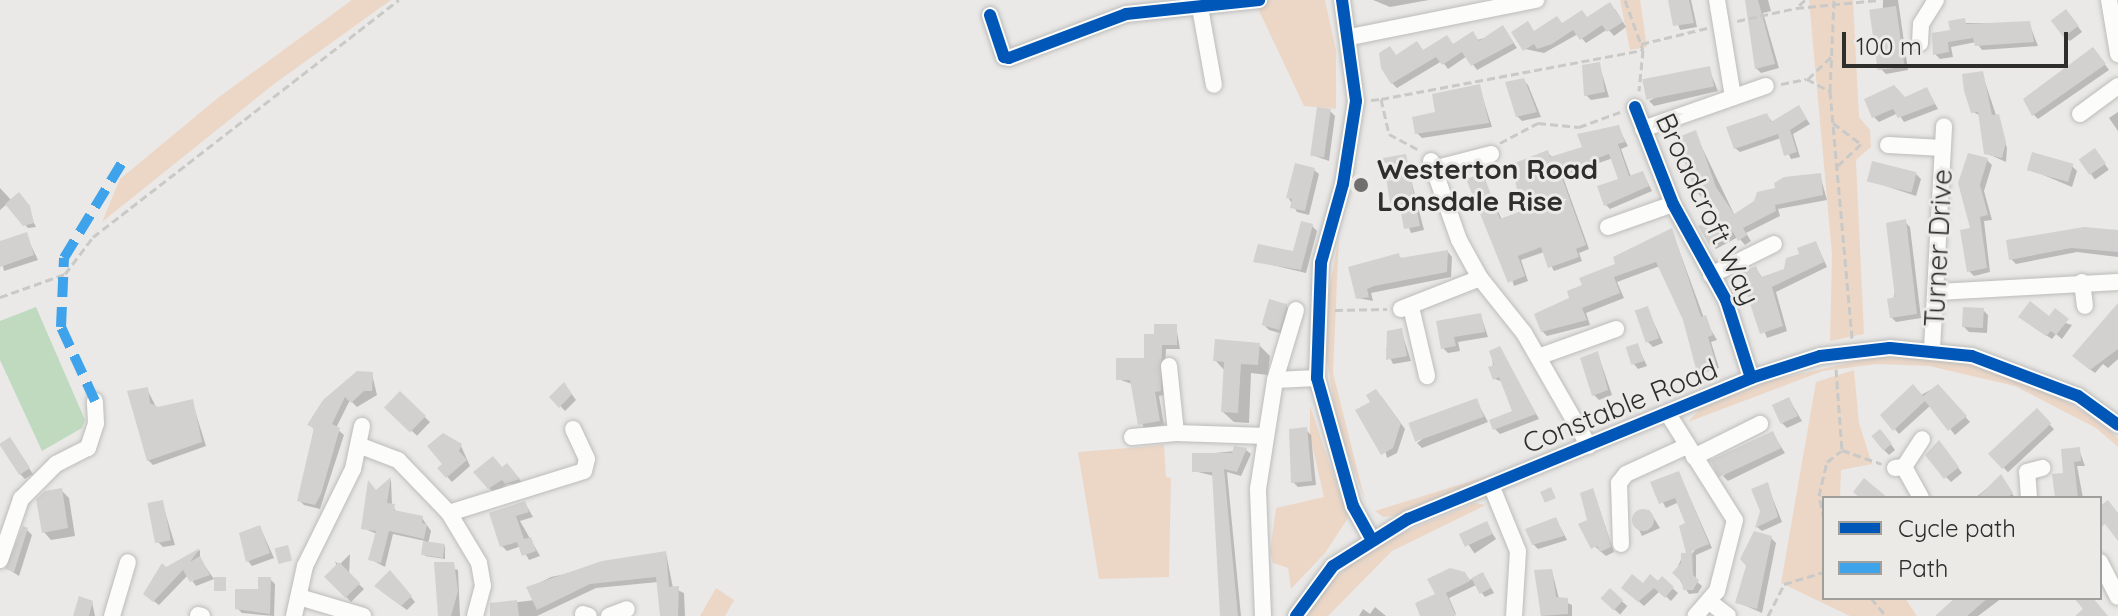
<!DOCTYPE html>
<style>
body{margin:0}
#map{position:relative;width:2118px;height:616px;overflow:hidden;background:#eae9e7;font-family:Quicksand,sans-serif}
div>[style]{position:absolute}
.green>*{inset:0;background:#ecd7c7}
.water>*{inset:0;background:#bfdabe}
.shadow>*{inset:0;background:#0003;transform-origin:0 0}
.building>*{inset:0;background:#d2d1d0;transform-origin:0 0}
.round{border-radius:50%}
.path>*{height:3px;margin-top:-1.5px;transform-origin:0;background:repeating-linear-gradient(90deg,#c9c9c8 0 8px,transparent 0 12px)}
.roads{filter:drop-shadow(0 0 2px #bcbcba) drop-shadow(0 0 2px #bcbcba)}
.minor>*{height:16px;margin:-8px;padding:0 8px;transform-origin:8px;border-radius:8px;background:#fcfcfb}
.quiet>*{height:10px;margin-top:-5px;transform-origin:0;background:repeating-linear-gradient(90deg,#3ea3eb 0 20px,transparent 0 30px)}
.cycleway>*{height:12px;margin:-6px;padding:0 6px;transform-origin:6px;border-radius:6px;background:#0057b8}
.dots>*{width:22px;height:22px;translate:-50% -50%;box-sizing:border-box;border:4px solid #ebeae6;border-radius:50%}
span{translate:-50% -50%;white-space:nowrap;text-align:center;line-height:1.15;-webkit-text-stroke:6px #ebeae6;paint-order:stroke}
.poi-label{font-size:28px;color:#2e2e2d;font-weight:700}
.left{translate:0 -50%;text-align:left}
.street-label{font-size:28px;color:#2e2e2d}
.legend{position:absolute;left:1822px;top:496px;width:280px;height:104px;box-sizing:border-box;background:#ebeae6;border:2px solid #9f9f9c;margin:0;padding:10px 14px;list-style:none;font-size:24px;color:#2e2e2d}
.legend li{display:flex;align-items:center;gap:16px;height:40px}
.legend b{width:40px;border:2px solid #9f9f9c}
.scale{position:absolute;left:1842px;top:32px;width:226px;height:36px;box-sizing:border-box;border:4px solid #2e2e2d;border-top:0;padding-left:10px;font-size:24px;line-height:28px;white-space:nowrap;color:#2e2e2d;-webkit-text-stroke:6px #ebeae6;paint-order:stroke}
</style>
<div id="map">
<div class="green">
<i style="clip-path:polygon(352px 0,391px 0,274px 84px,102px 222px,120px 179px,219px 97px)"></i>
<i style="clip-path:polygon(1254px 0,1325px 0,1336px 51px,1336px 109px,1304px 106px)"></i>
<i style="clip-path:polygon(1620px 0,1640px 0,1647px 47px,1630px 50px)"></i>
<i style="clip-path:polygon(1809px 0,1853px 0,1859px 117px,1870px 130px,1871px 147px,1856px 160px,1864px 334px,1830px 341px,1832px 254px)"></i>
<i style="clip-path:polygon(1339px 236px,1333px 373px,1365px 501px,1337px 423px,1325px 348px,1326px 307px)"></i>
<i style="clip-path:polygon(1876px 357px,1932px 358px,1984px 367px,2035px 384px,2089px 415px,2118px 438px,2118px 447px,2096px 428px,2015px 386px,1929px 366px,1877px 364px,1823px 371px,1688px 422px,1700px 409px,1768px 381px)"></i>
<i style="clip-path:polygon(1854px 370px,1859px 423px,1872px 464px,1841px 470px,1840px 498px,1824px 498px,1824px 598px,1905px 598px,1917px 616px,1850px 616px,1781px 583px,1816px 382px)"></i>
<i style="clip-path:polygon(1310px 406px,1348px 518px,1325px 553px,1291px 589px,1288px 568px,1273px 563px,1270px 552px,1276px 508px,1324px 497px,1310px 436px)"></i>
<i style="clip-path:polygon(1164px 445px,1166px 477px,1171px 478px,1169px 577px,1099px 579px,1078px 452px)"></i>
<i style="clip-path:polygon(1497px 473px,1399px 515px,1383px 517px,1375px 511px)"></i>
<i style="clip-path:polygon(1475px 503px,1486px 505px,1392px 551px,1328px 616px,1307px 616px,1329px 584px,1354px 561px,1402px 533px)"></i>
<i style="clip-path:polygon(716px 588px,734px 600px,725px 616px,700px 616px)"></i>
</div>
<div class="water">
<i style="clip-path:polygon(36px 307px,85px 420px,82px 428px,42px 451px,0 360px,0 321px)"></i>
</div>
<div class="shadow">
<i style="clip-path:polygon(1373px 0,1429px 0,1390px 7px)"></i>
<i style="clip-path:polygon(1670px 0,1691px 0,1697px 27px,1680px 30px)"></i>
<i style="clip-path:polygon(1747px 0,1768px 0,1771px 11px,1763px 13px,1779px 68px,1761px 73px,1756px 68px)"></i>
<i style="clip-path:polygon(1883px 0,1898px 0,1908px 70px,1886px 74px,1881px 69px)"></i>
<i style="clip-path:polygon(1615px 9px,1626px 27px,1614px 36px,1608px 29px,1586px 43px,1578px 34px,1544px 53px,1525px 49px,1535px 33px)"></i>
<i style="clip-path:polygon(2071px 17px,2082px 32px,2070px 41px,2065px 37px)"></i>
<i style="clip-path:polygon(1950px 23px,2029px 23px,2038px 46px,1982px 50px,1976px 42px,1951px 47px,1953px 57px,1940px 59px,1935px 54px,1952px 31px)"></i>
<i style="clip-path:polygon(1507px 33px,1517px 48px,1477px 70px,1467px 56px,1448px 69px,1442px 61px,1397px 88px,1392px 83px,1397px 57px,1417px 44px,1424px 52px)"></i>
<i style="clip-path:polygon(2098px 55px,2109px 70px,2038px 119px,2033px 114px)"></i>
<i style="clip-path:polygon(1599px 64px,1609px 97px,1591px 100px,1586px 95px)"></i>
<i style="clip-path:polygon(1709px 69px,1718px 91px,1654px 106px,1649px 101px)"></i>
<i style="clip-path:polygon(1982px 73px,2007px 148px,2006px 162px,1986px 153px,1981px 116px,1973px 112px)"></i>
<i style="clip-path:polygon(1523px 80px,1528px 85px,1541px 117px,1522px 121px,1517px 116px)"></i>
<i style="clip-path:polygon(1479px 86px,1492px 127px,1422px 138px,1417px 133px)"></i>
<i style="clip-path:polygon(1927px 89px,1938px 109px,1904px 122px,1898px 113px,1879px 122px,1874px 117px)"></i>
<i style="clip-path:polygon(1798px 107px,1810px 124px,1793px 134px,1800px 157px,1791px 159px,1781px 138px,1740px 152px,1735px 148px,1767px 115px,1773px 123px)"></i>
<i style="clip-path:polygon(1330px 111px,1335px 116px,1329px 161px,1312px 155px)"></i>
<i style="clip-path:polygon(2118px 112px,2118px 131px,2109px 118px)"></i>
<i style="clip-path:polygon(1618px 127px,1628px 146px,1621px 149px,1631px 177px,1643px 173px,1652px 191px,1610px 209px,1606px 205px,1620px 180px,1613px 158px,1573px 172px,1574px 177px,1564px 180px,1589px 249px,1579px 253px,1582px 261px,1554px 271px,1544px 252px,1521px 260px,1528px 281px,1514px 286px,1482px 175px,1502px 220px,1524px 212px,1548px 153px,1553px 158px,1585px 148px)"></i>
<i style="clip-path:polygon(1695px 133px,1735px 216px,1820px 175px,1827px 200px,1778px 209px,1780px 216px,1746px 233px,1751px 241px,1745px 245px,1738px 237px,1716px 249px,1711px 244px,1723px 214px,1710px 195px,1702px 198px,1698px 193px)"></i>
<i style="left:2095px;top:150px;width:24px;height:17px;rotate:55deg"></i>
<i style="clip-path:polygon(1405px 156px,1424px 230px,1411px 233px,1402px 210px,1392px 202px)"></i>
<i style="clip-path:polygon(1987px 160px,1992px 165px,1984px 191px,1992px 220px,1984px 221px,1990px 272px,1974px 276px,1969px 271px,1973px 229px,1960px 183px)"></i>
<i style="clip-path:polygon(2072px 166px,2077px 171px,2072px 187px,2029px 169px)"></i>
<i style="clip-path:polygon(1314px 170px,1319px 174px,1309px 215px,1297px 212px,1288px 197px)"></i>
<i style="clip-path:polygon(1916px 174px,1921px 179px,1916px 196px,1868px 180px)"></i>
<i style="clip-path:polygon(0 188px,12px 201px,22px 199px,36px 227px,28px 228px,7px 204px,0 210px)"></i>
<i style="clip-path:polygon(1905px 222px,1910px 227px,1921px 318px,1896px 322px,1891px 317px)"></i>
<i style="clip-path:polygon(1312px 226px,1317px 231px,1306px 273px,1255px 261px,1294px 253px)"></i>
<i style="clip-path:polygon(1672px 231px,1704px 318px,1717px 340px,1711px 342px,1719px 368px,1703px 373px,1698px 368px,1685px 319px,1660px 266px,1617px 282px,1624px 298px,1586px 313px,1590px 325px,1547px 336px,1542px 331px,1572px 299px)"></i>
<i style="clip-path:polygon(2118px 234px,2118px 257px,2077px 252px,2016px 264px,2011px 259px)"></i>
<i style="clip-path:polygon(26px 235px,38px 260px,4px 271px,0 251px)"></i>
<i style="clip-path:polygon(1816px 243px,1827px 267px,1776px 292px,1787px 331px,1767px 338px,1742px 274px,1756px 268px,1763px 279px,1786px 271px)"></i>
<i style="clip-path:polygon(1448px 252px,1452px 257px,1451px 277px,1371px 293px,1373px 301px,1358px 298px,1398px 255px,1403px 260px)"></i>
<i style="clip-path:polygon(1286px 306px,1291px 311px,1283px 334px,1269px 330px,1264px 325px)"></i>
<i style="clip-path:polygon(1647px 308px,1663px 343px,1653px 347px,1648px 342px)"></i>
<i style="clip-path:polygon(2118px 308px,2118px 359px,2108px 368px,2103px 364px,2095px 373px,2079px 361px)"></i>
<i style="clip-path:polygon(1983px 310px,1988px 315px,1987px 333px,1969px 332px,1964px 327px)"></i>
<i style="clip-path:polygon(1481px 316px,1488px 337px,1458px 342px,1460px 351px,1448px 353px,1443px 348px,1439px 323px)"></i>
<i style="clip-path:polygon(2050px 318px,2072px 325px,2062px 339px,2056px 334px,2052px 339px,2025px 321px)"></i>
<i style="clip-path:polygon(1176px 326px,1180px 349px,1166px 349px,1164px 395px,1159px 396px,1164px 425px,1144px 429px,1132px 384px,1118px 379px,1146px 360px,1156px 336px)"></i>
<i style="clip-path:polygon(1401px 330px,1411px 361px,1393px 364px,1386px 349px)"></i>
<i style="clip-path:polygon(1259px 345px,1270px 356px,1268px 375px,1251px 373px,1249px 423px,1234px 422px,1223px 412px,1225px 371px,1215px 360px)"></i>
<i style="clip-path:polygon(1637px 345px,1647px 366px,1638px 369px,1634px 364px)"></i>
<i style="clip-path:polygon(1500px 349px,1539px 419px,1500px 434px,1495px 429px,1514px 412px,1503px 382px,1495px 379px,1491px 352px)"></i>
<i style="clip-path:polygon(1598px 354px,1612px 395px,1599px 400px,1594px 395px)"></i>
<i style="clip-path:polygon(372px 374px,377px 395px,357px 407px,350px 400px,336px 428px,344px 435px,320px 509px,304px 505px,299px 500px,314px 429px,309px 424px)"></i>
<i style="clip-path:polygon(564px 384px,576px 400px,565px 411px,552px 397px)"></i>
<i style="clip-path:polygon(1938px 386px,1970px 422px,1955px 435px,1931px 405px,1899px 434px,1883px 415px)"></i>
<i style="clip-path:polygon(147px 389px,157px 409px,192px 401px,206px 446px,153px 465px,148px 460px)"></i>
<i style="left:400px;top:394px;width:41px;height:19px;rotate:43deg"></i>
<i style="clip-path:polygon(1381px 396px,1405px 429px,1397px 453px,1387px 458px,1373px 403px)"></i>
<i style="clip-path:polygon(1789px 399px,1802px 421px,1787px 428px,1782px 423px)"></i>
<i style="clip-path:polygon(1476px 400px,1488px 422px,1422px 448px,1417px 443px)"></i>
<i style="left:2037px;top:411px;width:25px;height:63px;rotate:47deg"></i>
<i style="clip-path:polygon(1306px 430px,1311px 435px,1316px 485px,1298px 487px,1293px 482px)"></i>
<i style="clip-path:polygon(1773px 434px,1785px 453px,1728px 481px,1723px 476px)"></i>
<i style="clip-path:polygon(1885px 436px,1895px 450px,1889px 455px,1884px 450px)"></i>
<i style="clip-path:polygon(10px 440px,33px 474px,25px 479px,20px 474px)"></i>
<i style="clip-path:polygon(461px 446px,470px 466px,452px 482px,440px 469px)"></i>
<i style="clip-path:polygon(1943px 447px,1962px 473px,1951px 482px,1946px 477px)"></i>
<i style="clip-path:polygon(1246px 450px,1251px 454px,1241px 476px,1227px 472px,1241px 616px,1223px 616px,1214px 476px,1194px 471px,1194px 455px)"></i>
<i style="clip-path:polygon(2079px 450px,2085px 466px,2077px 466px,2083px 498px,2056px 498px)"></i>
<i style="clip-path:polygon(502px 470px,512px 470px,523px 484px,508px 484px,494px 493px,489px 488px)"></i>
<i style="clip-path:polygon(evenodd,1679px 473px,1712px 548px,1696px 555px,1696px 581px,1702px 586px,1698px 593px,1689px 594px,1675px 573px,1683px 555px,1688px 555px,1682px 527px,1688px 524px,1679px 502px,1666px 508px,1652px 483px,1679px 473px,1698px 546px,1691px 555px,1688px 555px,1688px 551px,1698px 546px)"></i>
<i style="clip-path:polygon(2001px 477px,2015px 498px,1975px 498px)"></i>
<i style="clip-path:polygon(391px 480px,392px 506px,398px 513px,422px 518px,431px 531px,428px 544px,445px 546px,445px 559px,425px 556px,425px 541px,393px 534px,385px 567px,370px 559px,377px 534px,363px 528px,376px 492px)"></i>
<i style="clip-path:polygon(1767px 484px,1782px 522px,1762px 531px,1757px 527px)"></i>
<i style="clip-path:polygon(61px 490px,69px 498px,75px 536px,51px 540px,44px 532px)"></i>
<i style="clip-path:polygon(1593px 490px,1614px 552px,1606px 556px,1592px 544px)"></i>
<i style="clip-path:polygon(162px 502px,175px 545px,163px 547px,158px 542px)"></i>
<i style="clip-path:polygon(525px 503px,533px 517px,520px 521px,540px 556px,529px 560px,521px 546px,507px 551px,502px 546px,491px 514px)"></i>
<i style="clip-path:polygon(1649px 510px,1660px 528px,1642px 536px,1633px 517px)"></i>
<i style="clip-path:polygon(1556px 519px,1567px 540px,1538px 549px,1533px 544px)"></i>
<i style="left:1486px;top:524px;width:18px;height:26px;rotate:56deg"></i>
<i style="clip-path:polygon(260px 527px,274px 558px,252px 566px,248px 561px)"></i>
<i style="clip-path:polygon(27px 530px,32px 535px,19px 576px,8px 569px)"></i>
<i style="clip-path:polygon(1771px 538px,1776px 543px,1762px 613px,1737px 602px)"></i>
<i style="clip-path:polygon(200px 550px,200px 559px,214px 579px,196px 586px,188px 575px,159px 605px,151px 599px,166px 569px)"></i>
<i style="clip-path:polygon(666px 553px,673px 588px,684px 593px,685px 616px,662px 616px,658px 582px,596px 588px,537px 616px,493px 616px,492px 605px,535px 600px,529px 588px,551px 577px)"></i>
<i style="clip-path:polygon(350px 554px,349px 575px,364px 589px,351px 602px,327px 577px,337px 567px,335px 561px,339px 565px)"></i>
<i style="clip-path:polygon(436px 564px,458px 570px,460px 616px,439px 616px)"></i>
<i style="clip-path:polygon(1552px 571px,1559px 599px,1572px 605px,1572px 616px,1541px 616px,1536px 572px)"></i>
<i style="clip-path:polygon(1464px 573px,1470px 580px,1483px 574px,1494px 593px,1485px 597px,1476px 585px,1449px 598px,1456px 614px,1422px 616px)"></i>
<i style="clip-path:polygon(395px 577px,415px 602px,407px 610px,381px 591px)"></i>
<i style="clip-path:polygon(270px 579px,275px 584px,274px 616px,242px 613px,237px 608px)"></i>
<i style="clip-path:polygon(1662px 579px,1678px 593px,1671px 601px,1660px 591px,1644px 606px,1628px 592px)"></i>
<i style="left:1610px;top:591px;width:23px;height:11px;rotate:41deg"></i>
<i style="clip-path:polygon(1961px 598px,2002px 598px,1978px 616px,1938px 616px)"></i>
<i style="clip-path:polygon(92px 602px,95px 616px,75px 616px)"></i>
<i style="clip-path:polygon(1375px 607px,1386px 616px,1359px 616px,1363px 609px,1370px 614px)"></i>
</div>
<div class="building">
<i style="clip-path:polygon(1668px 0,1689px 0,1694px 23px,1673px 26px)"></i>
<i style="clip-path:polygon(1745px 0,1758px 0,1775px 64px,1755px 69px)"></i>
<i style="clip-path:polygon(1610px 2px,1623px 22px,1607px 32px,1602px 25px,1580px 40px,1573px 30px,1552px 44px,1537px 49px,1534px 44px,1523px 51px,1511px 32px,1528px 21px,1534px 31px,1557px 16px,1562px 23px,1582px 10px,1587px 17px)"></i>
<i style="left:1896px;top:6px;width:61px;height:27px;rotate:82deg"></i>
<i style="left:2066px;top:9px;width:21px;height:19px;rotate:53deg"></i>
<i style="clip-path:polygon(1965px 18px,1966px 24px,2030px 21px,2034px 42px,1975px 46px,1973px 38px,1948px 42px,1949px 52px,1933px 55px,1932px 33px,1950px 30px,1948px 21px)"></i>
<i style="clip-path:polygon(1503px 25px,1514px 43px,1471px 66px,1462px 52px,1442px 65px,1436px 57px,1391px 84px,1381px 68px,1379px 53px,1390px 46px,1396px 55px,1417px 41px,1423px 50px,1447px 35px,1453px 44px,1473px 31px,1479px 41px)"></i>
<i style="clip-path:polygon(2093px 47px,2106px 64px,2032px 116px,2023px 99px)"></i>
<i style="clip-path:polygon(1600px 62px,1605px 92px,1584px 96px,1582px 65px)"></i>
<i style="left:1710px;top:66px;width:21px;height:69px;rotate:79deg"></i>
<i style="clip-path:polygon(1983px 71px,1992px 115px,1999px 114px,2006px 142px,2002px 158px,1984px 154px,1978px 112px,1971px 113px,1964px 91px,1962px 74px)"></i>
<i style="clip-path:polygon(1524px 78px,1537px 112px,1516px 117px,1505px 82px)"></i>
<i style="clip-path:polygon(1480px 84px,1489px 123px,1415px 134px,1412px 117px,1435px 112px,1432px 94px)"></i>
<i style="clip-path:polygon(1894px 85px,1905px 97px,1927px 87px,1935px 104px,1898px 118px,1893px 109px,1872px 118px,1864px 99px)"></i>
<i style="clip-path:polygon(1799px 105px,1807px 119px,1790px 130px,1797px 152px,1784px 156px,1778px 134px,1734px 149px,1726px 127px,1767px 113px,1771px 122px)"></i>
<i style="left:1317px;top:107px;width:14px;height:49px;rotate:8deg"></i>
<i style="clip-path:polygon(1619px 125px,1625px 142px,1618px 144px,1629px 176px,1643px 171px,1649px 186px,1604px 206px,1597px 186px,1618px 179px,1609px 154px,1570px 168px,1571px 172px,1561px 175px,1586px 245px,1576px 249px,1579px 257px,1548px 268px,1541px 247px,1518px 256px,1525px 276px,1508px 283px,1466px 179px,1483px 173px,1500px 219px,1521px 211px,1512px 164px,1548px 150px,1550px 157px,1582px 147px,1577px 134px)"></i>
<i style="clip-path:polygon(1696px 130px,1716px 187px,1734px 214px,1754px 201px,1757px 192px,1775px 188px,1774px 183px,1784px 177px,1821px 173px,1823px 195px,1775px 205px,1776px 211px,1743px 228px,1747px 235px,1738px 241px,1733px 232px,1710px 246px,1698px 226px,1720px 213px,1705px 191px,1696px 194px,1676px 138px)"></i>
<i style="left:2095px;top:148px;width:19px;height:20px;rotate:55deg"></i>
<i style="left:2032px;top:152px;width:43px;height:19px;rotate:16deg"></i>
<i style="clip-path:polygon(1968px 153px,1988px 158px,1980px 185px,1988px 215px,1980px 217px,1987px 268px,1967px 272px,1960px 230px,1970px 228px,1958px 183px)"></i>
<i style="clip-path:polygon(1406px 154px,1420px 226px,1404px 229px,1400px 208px,1390px 203px,1383px 158px)"></i>
<i style="left:1872px;top:161px;width:46px;height:21px;rotate:14deg"></i>
<i style="clip-path:polygon(1295px 163px,1315px 168px,1305px 211px,1290px 208px,1292px 199px,1286px 198px)"></i>
<i style="clip-path:polygon(19px 192px,30px 206px,34px 223px,23px 226px,5px 204px)"></i>
<i style="clip-path:polygon(1906px 219px,1917px 314px,1890px 318px,1887px 299px,1895px 297px,1886px 223px)"></i>
<i style="clip-path:polygon(1301px 221px,1313px 224px,1301px 270px,1253px 262px,1258px 244px,1293px 251px)"></i>
<i style="clip-path:polygon(2084px 227px,2118px 230px,2118px 252px,2071px 248px,2009px 260px,2006px 240px)"></i>
<i style="clip-path:polygon(1672px 228px,1701px 317px,1706px 315px,1713px 335px,1708px 337px,1716px 363px,1696px 369px,1683px 320px,1656px 262px,1614px 277px,1620px 293px,1582px 308px,1587px 320px,1541px 332px,1534px 314px,1569px 298px,1567px 291px,1582px 285px,1579px 278px,1615px 264px,1613px 257px)"></i>
<i style="clip-path:polygon(27px 232px,34px 255px,0 267px,0 241px)"></i>
<i style="clip-path:polygon(1816px 241px,1824px 262px,1772px 287px,1783px 326px,1760px 334px,1740px 273px,1756px 266px,1761px 277px,1784px 269px,1786px 258px,1799px 254px,1797px 248px)"></i>
<i style="clip-path:polygon(1448px 250px,1447px 272px,1374px 286px,1367px 289px,1369px 297px,1356px 299px,1348px 267px,1399px 253px,1400px 258px)"></i>
<i style="left:1269px;top:299px;width:19px;height:27px;rotate:16deg"></i>
<i style="clip-path:polygon(2030px 301px,2049px 316px,2055px 308px,2069px 319px,2056px 335px,2051px 331px,2046px 336px,2018px 317px)"></i>
<i style="clip-path:polygon(2118px 303px,2118px 349px,2090px 370px,2072px 356px)"></i>
<i style="left:1648px;top:306px;width:34px;height:14px;rotate:71deg"></i>
<i style="left:1963px;top:307px;width:21px;height:20px;rotate:3deg"></i>
<i style="clip-path:polygon(1481px 313px,1485px 332px,1454px 337px,1456px 346px,1441px 349px,1436px 321px)"></i>
<i style="clip-path:polygon(1154px 324px,1177px 324px,1177px 345px,1162px 345px,1161px 391px,1155px 392px,1160px 421px,1138px 425px,1130px 380px,1116px 380px,1116px 358px,1144px 358px,1144px 334px,1154px 334px)"></i>
<i style="clip-path:polygon(1402px 328px,1407px 356px,1386px 360px,1387px 331px)"></i>
<i style="clip-path:polygon(1215px 339px,1260px 343px,1258px 365px,1241px 364px,1238px 413px,1221px 412px,1224px 362px,1213px 361px)"></i>
<i style="left:1638px;top:343px;width:19px;height:13px;rotate:72deg"></i>
<i style="clip-path:polygon(1500px 346px,1536px 414px,1493px 430px,1489px 420px,1512px 411px,1499px 377px,1493px 380px,1488px 367px,1494px 365px,1489px 351px)"></i>
<i style="clip-path:polygon(1598px 351px,1608px 390px,1592px 396px,1580px 358px)"></i>
<i style="clip-path:polygon(357px 371px,373px 372px,372px 391px,364px 391px,351px 403px,345px 397px,332px 424px,340px 428px,321px 494px,315px 505px,297px 501px,314px 428px,307px 425px,323px 400px)"></i>
<i style="clip-path:polygon(564px 382px,572px 394px,559px 408px,549px 397px)"></i>
<i style="clip-path:polygon(1913px 384px,1923px 396px,1938px 384px,1967px 416px,1948px 431px,1925px 401px,1893px 431px,1880px 415px)"></i>
<i style="clip-path:polygon(148px 387px,150px 403px,158px 407px,193px 399px,202px 442px,147px 461px,127px 391px)"></i>
<i style="clip-path:polygon(1376px 389px,1401px 423px,1393px 448px,1381px 455px,1355px 410px,1370px 402px,1366px 395px)"></i>
<i style="left:400px;top:391px;width:36px;height:23px;rotate:44deg"></i>
<i style="left:1789px;top:397px;width:21px;height:19px;rotate:65deg"></i>
<i style="left:1477px;top:398px;width:20px;height:73px;rotate:70deg"></i>
<i style="left:2037px;top:408px;width:21px;height:67px;rotate:47deg"></i>
<i style="clip-path:polygon(1307px 427px,1312px 481px,1291px 483px,1289px 429px)"></i>
<i style="left:1880px;top:429px;width:19px;height:11px;rotate:51deg"></i>
<i style="left:1773px;top:431px;width:19px;height:69px;rotate:65deg"></i>
<i style="clip-path:polygon(443px 433px,462px 444px,459px 451px,467px 460px,446px 478px,437px 468px,442px 464px,427px 446px)"></i>
<i style="left:10px;top:437px;width:37px;height:13px;rotate:57deg"></i>
<i style="clip-path:polygon(1939px 440px,1959px 467px,1944px 479px,1925px 455px)"></i>
<i style="clip-path:polygon(1234px 446px,1247px 448px,1237px 472px,1224px 469px,1238px 616px,1220px 616px,1212px 472px,1192px 472px,1192px 453px,1232px 453px)"></i>
<i style="clip-path:polygon(2080px 447px,2081px 461px,2074px 462px,2078px 498px,2055px 498px,2052px 474px,2063px 473px,2061px 449px)"></i>
<i style="clip-path:polygon(493px 456px,502px 467px,507px 463px,520px 479px,505px 484px,502px 480px,488px 489px,473px 472px)"></i>
<i style="clip-path:polygon(1679px 471px,1709px 544px,1692px 551px,1693px 575px,1699px 580px,1693px 590px,1683px 590px,1682px 582px,1672px 573px,1681px 563px,1681px 553px,1686px 553px,1679px 526px,1685px 523px,1675px 498px,1659px 504px,1650px 482px)"></i>
<i style="clip-path:polygon(2001px 474px,2013px 493px,2007px 498px,1977px 498px)"></i>
<i style="clip-path:polygon(391px 477px,387px 503px,395px 504px,394px 510px,423px 516px,422px 523px,427px 524px,424px 539px,389px 531px,381px 563px,368px 560px,376px 531px,361px 529px,368px 480px,376px 490px)"></i>
<i style="clip-path:polygon(1864px 478px,1888px 498px,1860px 498px,1853px 492px)"></i>
<i style="clip-path:polygon(1768px 482px,1778px 517px,1755px 528px,1760px 511px,1751px 489px)"></i>
<i style="left:1551px;top:487px;width:12px;height:12px;rotate:66deg"></i>
<i style="clip-path:polygon(62px 488px,68px 528px,42px 533px,36px 499px,45px 491px)"></i>
<i style="clip-path:polygon(1593px 488px,1610px 541px,1611px 547px,1600px 552px,1597px 546px,1591px 549px,1578px 524px,1587px 520px,1580px 493px)"></i>
<i style="left:163px;top:500px;width:41px;height:16px;rotate:79deg"></i>
<i style="clip-path:polygon(2108px 500px,2118px 513px,2118px 541px,2105px 524px,2100px 528px,2100px 506px)"></i>
<i style="clip-path:polygon(525px 501px,529px 512px,516px 516px,524px 539px,531px 537px,536px 551px,522px 556px,517px 542px,500px 547px,489px 513px)"></i>
<i class="round" style="left:1632px;top:509px;width:22px;height:22px"></i>
<i style="clip-path:polygon(1556px 517px,1564px 536px,1532px 545px,1525px 529px)"></i>
<i style="left:1487px;top:521px;width:14px;height:31px;rotate:65deg"></i>
<i style="clip-path:polygon(260px 525px,270px 553px,246px 562px,239px 533px)"></i>
<i style="clip-path:polygon(23px 526px,28px 528px,14px 572px,5px 569px)"></i>
<i style="clip-path:polygon(1754px 531px,1772px 536px,1757px 609px,1735px 603px,1746px 566px,1740px 559px)"></i>
<i style="left:423px;top:541px;width:22px;height:14px;rotate:8deg"></i>
<i style="left:288px;top:545px;width:16px;height:14px;rotate:75deg"></i>
<i style="clip-path:polygon(200px 548px,190px 562px,200px 556px,210px 575px,190px 582px,183px 570px,153px 602px,143px 594px,162px 563px,166px 567px)"></i>
<i style="clip-path:polygon(666px 551px,669px 587px,679px 586px,678px 616px,660px 616px,656px 577px,590px 584px,537px 610px,526px 587px,602px 561px)"></i>
<i style="left:339px;top:562px;width:30px;height:21px;rotate:45deg"></i>
<i style="clip-path:polygon(434px 562px,454px 562px,458px 591px,451px 616px,438px 616px)"></i>
<i style="clip-path:polygon(1450px 568px,1465px 572px,1470px 581px,1446px 593px,1456px 616px,1420px 616px,1415px 603px,1435px 594px,1427px 579px)"></i>
<i style="clip-path:polygon(1552px 569px,1556px 597px,1568px 598px,1568px 614px,1541px 616px,1534px 570px)"></i>
<i style="clip-path:polygon(390px 570px,412px 596px,401px 606px,374px 586px)"></i>
<i style="left:1483px;top:572px;width:18px;height:13px;rotate:63deg"></i>
<i style="clip-path:polygon(1632px 574px,1643px 583px,1650px 574px,1658px 581px,1662px 576px,1674px 587px,1665px 598px,1654px 588px,1638px 602px,1621px 588px)"></i>
<i style="left:214px;top:577px;width:12px;height:14px"></i>
<i style="clip-path:polygon(258px 577px,271px 577px,270px 614px,235px 609px,235px 589px,258px 589px)"></i>
<i style="left:1610px;top:588px;width:18px;height:14px;rotate:43deg"></i>
<i style="clip-path:polygon(79px 596px,93px 601px,89px 616px,73px 616px)"></i>
<i style="clip-path:polygon(1955px 598px,1988px 598px,1967px 616px,1935px 616px)"></i>
<i style="clip-path:polygon(2074px 598px,2093px 598px,2108px 616px,2075px 616px,2083px 609px)"></i>
<i style="clip-path:polygon(517px 600px,519px 616px,490px 616px,490px 603px)"></i>
</div>
<div class="path">
<i style="left:1625px;top:0;width:53px;rotate:70.2deg"></i>
<i style="left:1643px;top:50px;width:41px;rotate:95.6deg"></i>
<i style="left:1805px;top:0;width:12px;rotate:138deg"></i>
<i style="left:1796px;top:8px;width:83px;rotate:-5.5deg"></i>
<i style="left:1834px;top:0;width:91px;rotate:92.5deg"></i>
<i style="left:1830px;top:91px;width:249px;rotate:84.9deg"></i>
<i style="left:1737px;top:21px;width:60px;rotate:-12.4deg"></i>
<i style="left:1641px;top:44px;width:68px;rotate:-13.6deg"></i>
<i style="left:1808px;top:79px;width:32px;rotate:-44deg"></i>
<i style="left:1781px;top:84px;width:26px;rotate:-11deg"></i>
<i style="left:1807px;top:79px;width:26px;rotate:28deg"></i>
<i style="left:1381px;top:99px;width:267px;rotate:-10.6deg"></i>
<i style="left:1371px;top:100px;width:10px;rotate:-6deg"></i>
<i style="left:1381px;top:99px;width:36px;rotate:77deg"></i>
<i style="left:1389px;top:134px;width:34px;rotate:28deg"></i>
<i style="left:1833px;top:123px;width:35px;rotate:37deg"></i>
<i style="left:1861px;top:144px;width:33px;rotate:137deg"></i>
<i style="left:1500px;top:143px;width:43px;rotate:-27.8deg"></i>
<i style="left:1538px;top:123px;width:41px;rotate:5.6deg"></i>
<i style="left:1579px;top:127px;width:44px;rotate:-20.1deg"></i>
<i style="left:0;top:297px;width:69px;rotate:-19.5deg"></i>
<i style="left:65px;top:274px;width:46px;rotate:-52.9deg"></i>
<i style="left:93px;top:237px;width:387px;rotate:-37.8deg"></i>
<i style="left:1335px;top:310px;width:52px;rotate:-1.1deg"></i>
<i style="left:1836px;top:369px;width:81px;rotate:85.8deg"></i>
<i style="left:1842px;top:450px;width:42px;rotate:19.3deg"></i>
<i style="left:1824px;top:519px;width:24px;rotate:-102deg"></i>
<i style="left:1819px;top:496px;width:35px;rotate:-77deg"></i>
<i style="left:1827px;top:462px;width:18px;rotate:-38deg"></i>
<i style="left:1871px;top:598px;width:23px;rotate:50deg"></i>
<i style="left:1768px;top:616px;width:36px;rotate:-63deg"></i>
<i style="left:1784px;top:584px;width:42px;rotate:-16.7deg"></i>
</div>
<div class="roads">
<div class="minor">
<i style="left:1342px;top:0;width:102px;rotate:82.1deg"></i>
<i style="left:1356px;top:101px;width:84px;rotate:98.9deg"></i>
<i style="left:1343px;top:184px;width:82px;rotate:105.6deg"></i>
<i style="left:1321px;top:263px;width:115px;rotate:92deg"></i>
<i style="left:1317px;top:378px;width:133px;rotate:74.3deg"></i>
<i style="left:1353px;top:506px;width:37px;rotate:61deg"></i>
<i style="left:1717px;top:0;width:98px;rotate:80.6deg"></i>
<i style="left:2109px;top:0;width:55px;rotate:80.5deg"></i>
<i style="left:1199px;top:2px;width:84px;rotate:79.8deg"></i>
<i style="left:990px;top:15px;width:44px;rotate:71.6deg"></i>
<i style="left:1004px;top:57px;width:5px;rotate:11deg"></i>
<i style="left:1009px;top:58px;width:125px;rotate:-20.6deg"></i>
<i style="left:1126px;top:14px;width:134px;rotate:-6deg"></i>
<i style="left:1350px;top:37px;width:190px;rotate:-11.3deg"></i>
<i style="left:1920px;top:43px;width:19px;rotate:-87deg"></i>
<i style="left:1921px;top:24px;width:28px;rotate:-58deg"></i>
<i style="left:1635px;top:107px;width:104px;rotate:68.6deg"></i>
<i style="left:1673px;top:204px;width:110px;rotate:61.1deg"></i>
<i style="left:1726px;top:300px;width:82px;rotate:72.2deg"></i>
<i style="left:2080px;top:114px;width:47px;rotate:-36.4deg"></i>
<i style="left:1643px;top:129px;width:130px;rotate:-19.3deg"></i>
<i style="left:1888px;top:145px;width:55px;rotate:3.1deg"></i>
<i style="left:1431px;top:161px;width:84px;rotate:70.5deg"></i>
<i style="left:1459px;top:240px;width:43px;rotate:61.1deg"></i>
<i style="left:1480px;top:278px;width:70px;rotate:51.3deg"></i>
<i style="left:1524px;top:333px;width:130px;rotate:60.1deg"></i>
<i style="left:1433px;top:169px;width:60px;rotate:-14.5deg"></i>
<i style="left:1608px;top:227px;width:69px;rotate:-19.5deg"></i>
<i style="left:1711px;top:275px;width:70px;rotate:-26.2deg"></i>
<i style="left:2082px;top:282px;width:24px;rotate:83deg"></i>
<i style="left:1938px;top:292px;width:180px;rotate:-3.2deg"></i>
<i style="left:1411px;top:307px;width:71px;rotate:76.9deg"></i>
<i style="left:1401px;top:309px;width:85px;rotate:-21.4deg"></i>
<i style="left:1932px;top:349px;width:223px;rotate:-86.9deg"></i>
<i style="left:1538px;top:357px;width:83px;rotate:-19.7deg"></i>
<i style="left:1169px;top:366px;width:67px;rotate:84deg"></i>
<i style="left:1275px;top:380px;width:42px;rotate:-2.7deg"></i>
<i style="left:1668px;top:414px;width:125px;rotate:57.7deg"></i>
<i style="left:1735px;top:520px;width:73px;rotate:104.2deg"></i>
<i style="left:1717px;top:591px;width:33px;rotate:131deg"></i>
<i style="left:1132px;top:437px;width:44px;rotate:-5.2deg"></i>
<i style="left:1176px;top:433px;width:90px;rotate:1.9deg"></i>
<i style="left:361px;top:446px;width:40px;rotate:21deg"></i>
<i style="left:398px;top:460px;width:74px;rotate:46.1deg"></i>
<i style="left:449px;top:513px;width:58px;rotate:59deg"></i>
<i style="left:479px;top:563px;width:23px;rotate:80deg"></i>
<i style="left:483px;top:586px;width:31px;rotate:105deg"></i>
<i style="left:1694px;top:457px;width:74px;rotate:-26.6deg"></i>
<i style="left:1904px;top:467px;width:35px;rotate:61deg"></i>
<i style="left:1895px;top:468px;width:9px;rotate:-6deg"></i>
<i style="left:1904px;top:467px;width:33px;rotate:-57deg"></i>
<i style="left:1491px;top:485px;width:71px;rotate:67.8deg"></i>
<i style="left:1518px;top:551px;width:65px;rotate:93.5deg"></i>
<i style="left:2029px;top:498px;width:26px;rotate:-94deg"></i>
<i style="left:2027px;top:472px;width:16px;rotate:-15deg"></i>
<i style="left:449px;top:513px;width:141px;rotate:-17.3deg"></i>
<i style="left:584px;top:471px;width:12px;rotate:-76deg"></i>
<i style="left:587px;top:459px;width:33px;rotate:-115deg"></i>
<i style="left:1621px;top:544px;width:61px;rotate:-91.9deg"></i>
<i style="left:1619px;top:483px;width:11px;rotate:-52deg"></i>
<i style="left:1626px;top:474px;width:67px;rotate:-24.7deg"></i>
<i style="left:0;top:560px;width:65px;rotate:-71deg"></i>
<i style="left:21px;top:499px;width:49px;rotate:-45deg"></i>
<i style="left:56px;top:464px;width:36px;rotate:-27deg"></i>
<i style="left:88px;top:448px;width:26px;rotate:-72deg"></i>
<i style="left:96px;top:423px;width:22px;rotate:-93deg"></i>
<i style="left:2100px;top:562px;width:39px;rotate:63deg"></i>
<i style="left:299px;top:597px;width:67px;rotate:16.5deg"></i>
<i style="left:1711px;top:603px;width:21px;rotate:37deg"></i>
<i style="left:583px;top:614px;width:6px;rotate:18deg"></i>
<i style="left:198px;top:615px;width:4px;rotate:14deg"></i>
<i style="left:112px;top:616px;width:56px;rotate:-73.5deg"></i>
<i style="left:294px;top:616px;width:51px;rotate:-77.6deg"></i>
<i style="left:305px;top:566px;width:108px;rotate:-63.7deg"></i>
<i style="left:353px;top:469px;width:44px;rotate:-78.2deg"></i>
<i style="left:609px;top:616px;width:19px;rotate:-21deg"></i>
<i style="left:1263px;top:616px;width:127px;rotate:-92.3deg"></i>
<i style="left:1258px;top:489px;width:110px;rotate:-81.1deg"></i>
<i style="left:1275px;top:380px;width:73px;rotate:-73.3deg"></i>
<i style="left:1296px;top:616px;width:62px;rotate:-53.5deg"></i>
<i style="left:1333px;top:566px;width:89px;rotate:-32.1deg"></i>
<i style="left:1408px;top:519px;width:371px;rotate:-22.3deg"></i>
<i style="left:1751px;top:378px;width:72px;rotate:-17.7deg"></i>
<i style="left:1820px;top:356px;width:70px;rotate:-6.5deg"></i>
<i style="left:1890px;top:348px;width:82px;rotate:5.6deg"></i>
<i style="left:1972px;top:356px;width:113px;rotate:20.7deg"></i>
<i style="left:2078px;top:396px;width:49px;rotate:35.9deg"></i>
</div>
</div>
<div class="quiet">
<i style="left:95px;top:401px;width:81px;rotate:-114.7deg"></i>
<i style="left:61px;top:327px;width:69px;rotate:-87.5deg"></i>
<i style="left:64px;top:258px;width:114px;rotate:-58.7deg"></i>
</div>
<div class="cycleway">
<i style="left:1342px;top:0;width:102px;rotate:82.1deg"></i>
<i style="left:1356px;top:101px;width:84px;rotate:98.9deg"></i>
<i style="left:1343px;top:184px;width:82px;rotate:105.6deg"></i>
<i style="left:1321px;top:263px;width:115px;rotate:92deg"></i>
<i style="left:1317px;top:378px;width:133px;rotate:74.3deg"></i>
<i style="left:1353px;top:506px;width:37px;rotate:61deg"></i>
<i style="left:990px;top:15px;width:44px;rotate:71.6deg"></i>
<i style="left:1004px;top:57px;width:5px;rotate:11deg"></i>
<i style="left:1009px;top:58px;width:125px;rotate:-20.6deg"></i>
<i style="left:1126px;top:14px;width:134px;rotate:-6deg"></i>
<i style="left:1635px;top:107px;width:104px;rotate:68.6deg"></i>
<i style="left:1673px;top:204px;width:110px;rotate:61.1deg"></i>
<i style="left:1726px;top:300px;width:82px;rotate:72.2deg"></i>
<i style="left:1296px;top:616px;width:62px;rotate:-53.5deg"></i>
<i style="left:1333px;top:566px;width:89px;rotate:-32.1deg"></i>
<i style="left:1408px;top:519px;width:371px;rotate:-22.3deg"></i>
<i style="left:1751px;top:378px;width:72px;rotate:-17.7deg"></i>
<i style="left:1820px;top:356px;width:70px;rotate:-6.5deg"></i>
<i style="left:1890px;top:348px;width:82px;rotate:5.6deg"></i>
<i style="left:1972px;top:356px;width:113px;rotate:20.7deg"></i>
<i style="left:2078px;top:396px;width:49px;rotate:35.9deg"></i>
</div>
<div class="dots">
<i style="left:1361px;top:185px;background:#706f6e"></i>
</div>
<div class="poi-label">
<span class="left" style="left:1377px;top:185px">Westerton Road<br>Lonsdale Rise</span>
</div>
<div class="street-label">
<span style="left:1708px;top:209px;rotate:65deg">Broadcroft Way</span>
<span style="left:1938px;top:248px;rotate:-87deg">Turner Drive</span>
<span style="left:1620px;top:406px;rotate:-22deg">Constable Road</span>
</div>
<ul class="legend">
<li><b style="height:10px;background:#0057b8"></b>Cycle path</li>
<li><b style="height:10px;background:#3ea3eb"></b>Path</li>
</ul>
<div class="scale">100 m</div>
</div>
